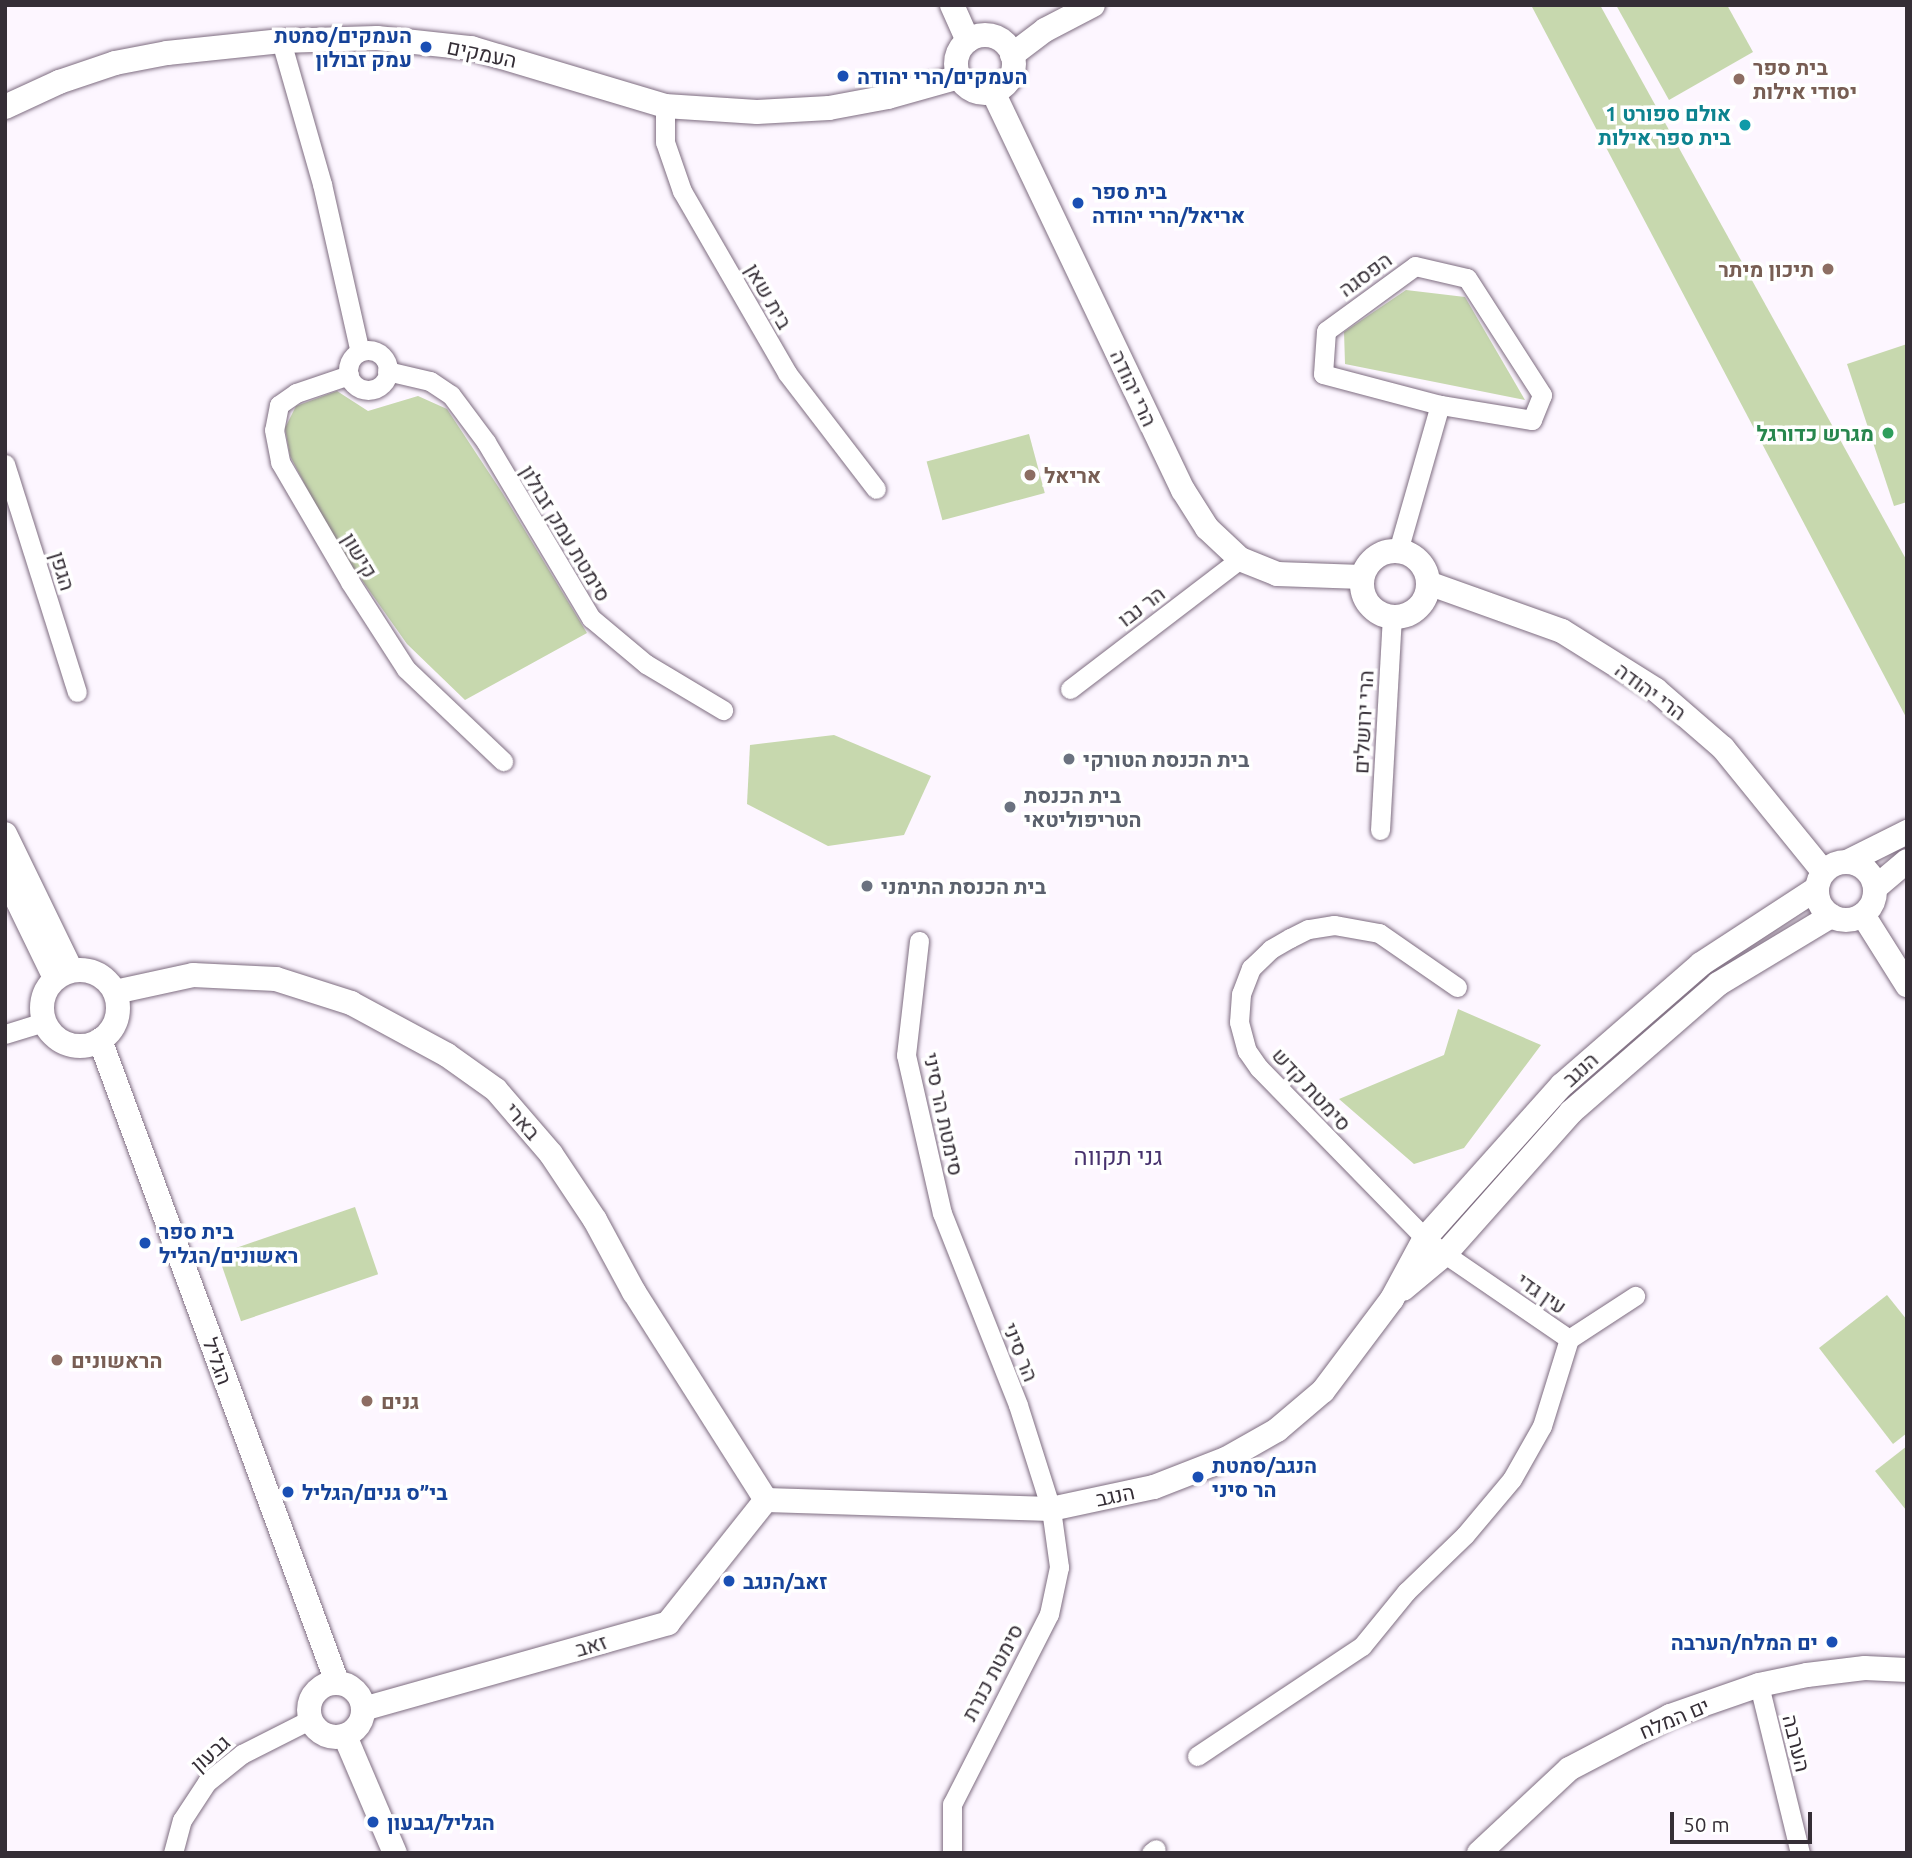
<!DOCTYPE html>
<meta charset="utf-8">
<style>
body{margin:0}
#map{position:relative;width:1912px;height:1858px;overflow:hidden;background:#fdf6ff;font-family:Ubuntu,Heebo,sans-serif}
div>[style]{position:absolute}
.green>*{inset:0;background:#c7d8ae;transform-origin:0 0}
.roads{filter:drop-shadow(0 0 2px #7e6d81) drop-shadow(0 0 2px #7e6d81)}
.minor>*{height:19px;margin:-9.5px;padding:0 9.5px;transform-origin:9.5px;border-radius:9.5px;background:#fff}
.minor>.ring{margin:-9.5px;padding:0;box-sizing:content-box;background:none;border:19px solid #fff;border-radius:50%}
.tertiary>*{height:24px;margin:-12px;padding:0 12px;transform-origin:12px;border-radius:12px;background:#fff}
.tertiary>.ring{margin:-12px;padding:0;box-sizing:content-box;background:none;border:24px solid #fff;border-radius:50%}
.dots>*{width:19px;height:19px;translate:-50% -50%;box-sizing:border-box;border:4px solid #fff;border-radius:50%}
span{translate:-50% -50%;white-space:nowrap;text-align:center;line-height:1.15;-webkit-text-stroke:7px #fff;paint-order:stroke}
.transit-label{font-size:21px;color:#164399;font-weight:700}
.right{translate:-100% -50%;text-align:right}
.left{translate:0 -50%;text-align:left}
.street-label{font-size:21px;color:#352e36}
.education-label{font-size:21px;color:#785e54;font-weight:700}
.culture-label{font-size:21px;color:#0d838f;font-weight:700}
.leisure-label{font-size:21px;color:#27864d;font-weight:700}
.worship-label{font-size:21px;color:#5b616d;font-weight:700}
.quarter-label{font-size:24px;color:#48326e}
.frame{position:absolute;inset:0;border:7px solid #352e36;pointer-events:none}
.scale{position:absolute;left:1670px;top:1812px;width:142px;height:32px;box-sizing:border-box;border:4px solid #352e36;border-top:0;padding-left:9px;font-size:21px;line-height:24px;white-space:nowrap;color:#352e36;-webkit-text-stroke:5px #fff;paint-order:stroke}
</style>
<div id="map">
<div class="green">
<i style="clip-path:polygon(1531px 5px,1600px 5px,1907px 561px,1907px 719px)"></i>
<i style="clip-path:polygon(1616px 5px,1727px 5px,1753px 52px,1669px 100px)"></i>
<i style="clip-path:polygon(1406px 290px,1465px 297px,1525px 400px,1345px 364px,1344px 332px)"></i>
<i style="clip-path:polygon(1907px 344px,1907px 502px,1894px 506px,1847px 364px)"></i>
<i style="clip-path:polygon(337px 391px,368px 411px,418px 396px,447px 409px,503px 494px,587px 633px,465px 700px,407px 644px,335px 542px,290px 456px,285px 428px,296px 406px)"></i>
<i style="left:1029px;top:434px;width:61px;height:106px;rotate:75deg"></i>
<i style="clip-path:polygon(834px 735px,931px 776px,904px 835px,828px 846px,747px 804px,750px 745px)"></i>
<i style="clip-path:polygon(1458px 1009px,1541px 1045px,1464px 1148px,1414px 1164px,1339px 1099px,1444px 1055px)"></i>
<i style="left:355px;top:1207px;width:71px;height:145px;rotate:71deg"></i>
<i style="clip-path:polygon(1887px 1295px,1907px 1320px,1907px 1433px,1893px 1444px,1819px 1348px)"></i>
<i style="clip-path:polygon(1907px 1446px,1907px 1510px,1906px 1510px,1875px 1471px)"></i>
</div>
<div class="roads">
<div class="minor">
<i style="left:281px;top:41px;width:149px;rotate:74deg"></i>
<i style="left:322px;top:184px;width:172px;rotate:77.3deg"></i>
<i style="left:665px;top:106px;width:36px;rotate:90deg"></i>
<i style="left:665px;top:142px;width:52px;rotate:70.9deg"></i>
<i style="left:682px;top:191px;width:210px;rotate:60deg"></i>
<i style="left:787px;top:373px;width:146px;rotate:52.5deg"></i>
<i style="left:1415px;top:266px;width:53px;rotate:13deg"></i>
<i style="left:1467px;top:278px;width:139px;rotate:57.3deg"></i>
<i style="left:1542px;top:395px;width:27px;rotate:112deg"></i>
<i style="left:1532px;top:420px;width:93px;rotate:-170.7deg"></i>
<i style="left:1440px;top:405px;width:121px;rotate:-165.2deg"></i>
<i style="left:1323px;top:374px;width:43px;rotate:-86deg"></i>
<i style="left:1326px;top:331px;width:110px;rotate:-36.1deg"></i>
<i class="ring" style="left:348px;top:350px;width:21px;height:21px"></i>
<i style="left:387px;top:371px;width:44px;rotate:13.1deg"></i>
<i style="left:430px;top:381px;width:25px;rotate:34deg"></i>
<i style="left:451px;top:395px;width:59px;rotate:53.3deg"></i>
<i style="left:486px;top:442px;width:205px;rotate:59.2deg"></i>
<i style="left:591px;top:618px;width:72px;rotate:39.9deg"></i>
<i style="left:646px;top:664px;width:90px;rotate:30.9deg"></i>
<i style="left:349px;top:375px;width:56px;rotate:161.2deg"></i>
<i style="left:296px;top:393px;width:21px;rotate:145deg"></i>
<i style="left:279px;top:405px;width:25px;rotate:101deg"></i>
<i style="left:274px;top:430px;width:33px;rotate:79deg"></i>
<i style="left:280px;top:462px;width:139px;rotate:59.7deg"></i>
<i style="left:350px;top:582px;width:103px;rotate:57.2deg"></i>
<i style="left:406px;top:669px;width:134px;rotate:43.5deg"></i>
<i style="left:5px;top:464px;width:239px;rotate:72.5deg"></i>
<i style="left:1398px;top:551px;width:152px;rotate:-74deg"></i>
<i style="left:1070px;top:689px;width:214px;rotate:-37.4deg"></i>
<i style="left:1380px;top:830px;width:213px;rotate:-86.8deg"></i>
<i style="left:919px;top:941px;width:115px;rotate:96.5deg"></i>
<i style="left:906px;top:1055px;width:162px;rotate:77.2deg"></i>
<i style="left:942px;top:1213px;width:206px;rotate:68.4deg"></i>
<i style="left:1018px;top:1405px;width:109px;rotate:72.4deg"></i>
<i style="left:1051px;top:1509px;width:59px;rotate:82.1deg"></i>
<i style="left:1059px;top:1567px;width:48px;rotate:102deg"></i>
<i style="left:1049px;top:1614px;width:213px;rotate:117deg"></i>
<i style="left:952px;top:1804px;width:49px;rotate:90deg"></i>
<i style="left:1457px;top:987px;width:95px;rotate:-145.3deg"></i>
<i style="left:1379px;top:933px;width:46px;rotate:-169.9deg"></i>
<i style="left:1334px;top:925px;width:26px;rotate:171deg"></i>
<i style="left:1308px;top:929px;width:20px;rotate:153deg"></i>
<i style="left:1290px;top:938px;width:22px;rotate:150deg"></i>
<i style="left:1271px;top:949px;width:28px;rotate:136deg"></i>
<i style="left:1251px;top:968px;width:28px;rotate:111deg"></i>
<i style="left:1241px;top:994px;width:28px;rotate:94deg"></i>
<i style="left:1239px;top:1022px;width:30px;rotate:75deg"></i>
<i style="left:1247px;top:1051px;width:21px;rotate:55deg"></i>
<i style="left:1259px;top:1068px;width:238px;rotate:45.7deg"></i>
<i style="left:1425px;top:1238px;width:26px;rotate:39deg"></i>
<i style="left:1445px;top:1254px;width:150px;rotate:34.4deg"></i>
<i style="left:1569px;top:1339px;width:79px;rotate:-33.1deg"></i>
<i style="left:5px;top:1034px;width:41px;rotate:-17.1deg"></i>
<i style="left:1759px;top:1685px;width:173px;rotate:76.3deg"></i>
<i style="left:1197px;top:1756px;width:198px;rotate:-33.7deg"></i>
<i style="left:1362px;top:1646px;width:70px;rotate:-50.8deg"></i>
<i style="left:1406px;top:1592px;width:82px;rotate:-44deg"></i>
<i style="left:1465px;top:1535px;width:73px;rotate:-50deg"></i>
<i style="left:1512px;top:1479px;width:61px;rotate:-60.5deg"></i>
<i style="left:1542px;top:1426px;width:91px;rotate:-72.8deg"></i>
<i style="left:173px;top:1853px;width:34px;rotate:-75deg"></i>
<i style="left:182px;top:1820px;width:45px;rotate:-56.7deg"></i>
<i style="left:207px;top:1782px;width:45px;rotate:-38.7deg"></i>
<i style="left:242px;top:1754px;width:77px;rotate:-26.9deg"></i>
<i style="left:1151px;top:1853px;width:6px;rotate:-39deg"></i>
</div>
<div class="tertiary">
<i style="left:952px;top:5px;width:39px;rotate:66deg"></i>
<i class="ring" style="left:956px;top:35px;width:34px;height:34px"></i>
<i style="left:1012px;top:55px;width:41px;rotate:-37.1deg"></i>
<i style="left:1045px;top:30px;width:54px;rotate:-27.5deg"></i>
<i style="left:993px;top:92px;width:441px;rotate:64.5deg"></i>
<i style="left:1183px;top:490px;width:45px;rotate:57.7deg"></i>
<i style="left:1207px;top:528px;width:45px;rotate:43.2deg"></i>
<i style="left:1240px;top:559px;width:40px;rotate:22deg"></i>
<i style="left:1277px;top:574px;width:85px;rotate:2deg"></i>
<i style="left:5px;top:107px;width:60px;rotate:-24.8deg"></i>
<i style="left:59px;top:82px;width:59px;rotate:-18.7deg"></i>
<i style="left:115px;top:63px;width:53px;rotate:-10.9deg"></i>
<i style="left:167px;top:53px;width:115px;rotate:-6deg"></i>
<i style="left:281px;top:41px;width:96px;rotate:-1.8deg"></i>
<i style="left:377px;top:38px;width:95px;rotate:6.1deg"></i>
<i style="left:471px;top:48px;width:202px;rotate:16.6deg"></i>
<i style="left:665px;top:106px;width:92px;rotate:3.7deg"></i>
<i style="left:757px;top:112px;width:72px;rotate:-3.2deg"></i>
<i style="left:829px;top:108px;width:60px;rotate:-10.6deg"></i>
<i style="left:888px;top:97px;width:74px;rotate:-15.7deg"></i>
<i class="ring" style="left:1362px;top:551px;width:42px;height:42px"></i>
<i style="left:1428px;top:583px;width:142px;rotate:19.7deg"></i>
<i style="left:1562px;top:631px;width:111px;rotate:32.1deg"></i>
<i style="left:1656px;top:690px;width:89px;rotate:40.9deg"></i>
<i style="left:1723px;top:748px;width:159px;rotate:50.9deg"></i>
<i style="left:5px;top:834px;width:151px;rotate:64.1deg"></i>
<i style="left:1849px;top:861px;width:65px;rotate:-26.6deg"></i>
<i class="ring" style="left:1817px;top:862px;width:34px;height:34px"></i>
<i style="left:5px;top:875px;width:114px;rotate:64.1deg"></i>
<i style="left:1875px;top:888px;width:42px;rotate:-40.2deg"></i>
<i style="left:1863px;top:915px;width:83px;rotate:57.8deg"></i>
<i class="ring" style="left:42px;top:970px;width:52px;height:52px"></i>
<i style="left:115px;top:992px;width:80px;rotate:-12.3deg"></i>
<i style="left:193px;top:975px;width:83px;rotate:2.8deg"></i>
<i style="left:276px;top:979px;width:79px;rotate:17.7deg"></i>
<i style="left:351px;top:1003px;width:109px;rotate:28.4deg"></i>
<i style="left:447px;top:1055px;width:60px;rotate:35.5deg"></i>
<i style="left:496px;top:1090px;width:84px;rotate:49.3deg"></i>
<i style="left:551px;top:1154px;width:79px;rotate:56.3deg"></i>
<i style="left:595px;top:1220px;width:82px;rotate:61.6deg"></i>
<i style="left:634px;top:1292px;width:246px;rotate:57.6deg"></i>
<i style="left:100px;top:1040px;width:684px;rotate:69.74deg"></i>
<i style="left:1403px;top:1289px;width:55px;rotate:-39.8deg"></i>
<i style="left:1445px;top:1254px;width:190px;rotate:-48.4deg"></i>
<i style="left:1571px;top:1112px;width:195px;rotate:-41deg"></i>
<i style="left:1718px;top:984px;width:132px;rotate:-31deg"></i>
<i style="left:766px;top:1500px;width:285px;rotate:1.8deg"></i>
<i style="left:1051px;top:1509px;width:105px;rotate:-12.1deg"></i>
<i style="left:1154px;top:1487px;width:77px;rotate:-21.3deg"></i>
<i style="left:1226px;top:1459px;width:59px;rotate:-29.6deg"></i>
<i style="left:1277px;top:1430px;width:60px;rotate:-40.3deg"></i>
<i style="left:1323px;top:1391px;width:115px;rotate:-53.1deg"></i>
<i style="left:1392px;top:1299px;width:69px;rotate:-61.6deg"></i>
<i style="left:1425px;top:1238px;width:205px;rotate:-48.2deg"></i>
<i style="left:1562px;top:1085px;width:184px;rotate:-41deg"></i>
<i style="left:1701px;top:964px;width:137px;rotate:-33.1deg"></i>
<i class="ring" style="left:309px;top:1683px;width:30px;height:30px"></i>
<i style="left:363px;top:1709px;width:317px;rotate:-15.7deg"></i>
<i style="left:668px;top:1623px;width:157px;rotate:-51.5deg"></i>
<i style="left:345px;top:1736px;width:127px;rotate:66.9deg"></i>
<i style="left:1479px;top:1853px;width:123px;rotate:-43deg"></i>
<i style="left:1569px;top:1769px;width:114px;rotate:-27.7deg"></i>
<i style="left:1670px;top:1716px;width:94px;rotate:-19.2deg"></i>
<i style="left:1759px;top:1685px;width:49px;rotate:-11.8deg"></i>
<i style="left:1807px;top:1675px;width:58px;rotate:-6.9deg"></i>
<i style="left:1865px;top:1668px;width:42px;rotate:2.7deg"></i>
</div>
</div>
<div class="dots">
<i style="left:426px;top:47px;background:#1a4fb4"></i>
<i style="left:843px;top:76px;background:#1a4fb4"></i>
<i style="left:1739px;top:79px;background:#8d6e63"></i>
<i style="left:1745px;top:125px;background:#0f9aa8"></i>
<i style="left:1078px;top:203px;background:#1a4fb4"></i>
<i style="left:1828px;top:269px;background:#8d6e63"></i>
<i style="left:1888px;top:433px;background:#2e9e5b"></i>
<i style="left:1030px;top:475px;background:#8d6e63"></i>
<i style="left:1069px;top:759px;background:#6b7280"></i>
<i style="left:1010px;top:807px;background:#6b7280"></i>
<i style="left:867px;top:886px;background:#6b7280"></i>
<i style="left:145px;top:1243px;background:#1a4fb4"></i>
<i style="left:57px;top:1360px;background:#8d6e63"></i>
<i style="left:367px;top:1401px;background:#8d6e63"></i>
<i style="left:1198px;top:1477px;background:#1a4fb4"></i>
<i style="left:288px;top:1492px;background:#1a4fb4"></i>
<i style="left:729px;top:1581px;background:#1a4fb4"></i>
<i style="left:1832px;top:1642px;background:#1a4fb4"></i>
<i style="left:373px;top:1822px;background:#1a4fb4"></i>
</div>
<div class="transit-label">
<span class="right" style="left:412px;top:47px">העמקים/סמטת<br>עמק זבולון</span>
<span class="left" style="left:857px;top:76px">העמקים/הרי יהודה</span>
<span class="left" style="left:1092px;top:203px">בית ספר<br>אריאל/הרי יהודה</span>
<span class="left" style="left:159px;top:1243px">בית ספר<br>ראשונים/הגליל</span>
<span class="left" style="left:1212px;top:1477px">הנגב/סמטת<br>הר סיני</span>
<span class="left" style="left:302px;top:1492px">בי״ס גנים/הגליל</span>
<span class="left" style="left:743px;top:1581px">זאב/הנגב</span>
<span class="right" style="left:1818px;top:1642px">ים המלח/הערבה</span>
<span class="left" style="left:387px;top:1822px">הגליל/גבעון</span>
</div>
<div class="street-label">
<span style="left:482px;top:53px;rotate:12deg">העמקים</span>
<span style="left:1365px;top:274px;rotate:-36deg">הפסגה</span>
<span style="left:769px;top:296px;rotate:60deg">בית שאן</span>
<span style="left:1134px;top:388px;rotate:65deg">הרי יהודה</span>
<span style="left:566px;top:533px;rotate:59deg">סימטת עמק זבולון</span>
<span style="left:360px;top:555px;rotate:59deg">קישון</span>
<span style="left:63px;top:571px;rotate:73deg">הגפן</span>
<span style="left:1141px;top:606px;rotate:-37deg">הר נבו</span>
<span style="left:1651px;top:691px;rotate:36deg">הרי יהודה</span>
<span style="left:1363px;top:722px;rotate:-87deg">הרי ירושלים</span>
<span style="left:1580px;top:1069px;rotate:-42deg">הנגב</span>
<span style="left:1312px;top:1089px;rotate:47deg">סימטת קדש</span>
<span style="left:944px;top:1114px;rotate:78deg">סימטת הר סיני</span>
<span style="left:523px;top:1121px;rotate:49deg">בארי</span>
<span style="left:1542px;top:1293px;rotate:35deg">עין גדי</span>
<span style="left:1021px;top:1352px;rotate:68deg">הר סיני</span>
<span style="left:218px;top:1361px;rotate:70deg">הגליל</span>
<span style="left:1115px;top:1495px;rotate:-12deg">הנגב</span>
<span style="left:591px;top:1645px;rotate:-16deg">זאב</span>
<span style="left:992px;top:1672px;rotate:-62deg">סימטת כנרת</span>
<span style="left:1674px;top:1718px;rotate:-23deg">ים המלח</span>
<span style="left:1797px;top:1743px;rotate:76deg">הערבה</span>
<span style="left:210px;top:1753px;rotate:-41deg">גבעון</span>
</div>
<div class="education-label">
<span class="left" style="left:1753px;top:79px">בית ספר<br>יסודי אילות</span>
<span class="right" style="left:1814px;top:269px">תיכון מיתר</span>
<span class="left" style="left:1044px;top:475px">אריאל</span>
<span class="left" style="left:71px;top:1360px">הראשונים</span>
<span class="left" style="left:381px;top:1401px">גנים</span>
</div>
<div class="culture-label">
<span class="right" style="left:1731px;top:125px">אולם ספורט 1<br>בית ספר אילות</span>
</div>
<div class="leisure-label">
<span class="right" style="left:1874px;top:433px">מגרש כדורגל</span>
</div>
<div class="worship-label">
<span class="left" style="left:1083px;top:759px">בית הכנסת הטורקי</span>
<span class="left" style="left:1024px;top:807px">בית הכנסת<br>הטריפוליטאי</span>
<span class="left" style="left:881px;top:886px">בית הכנסת התימני</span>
</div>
<div class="quarter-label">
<span style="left:1118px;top:1157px">גני תקווה</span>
</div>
<div class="frame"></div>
<div class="scale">50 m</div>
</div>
